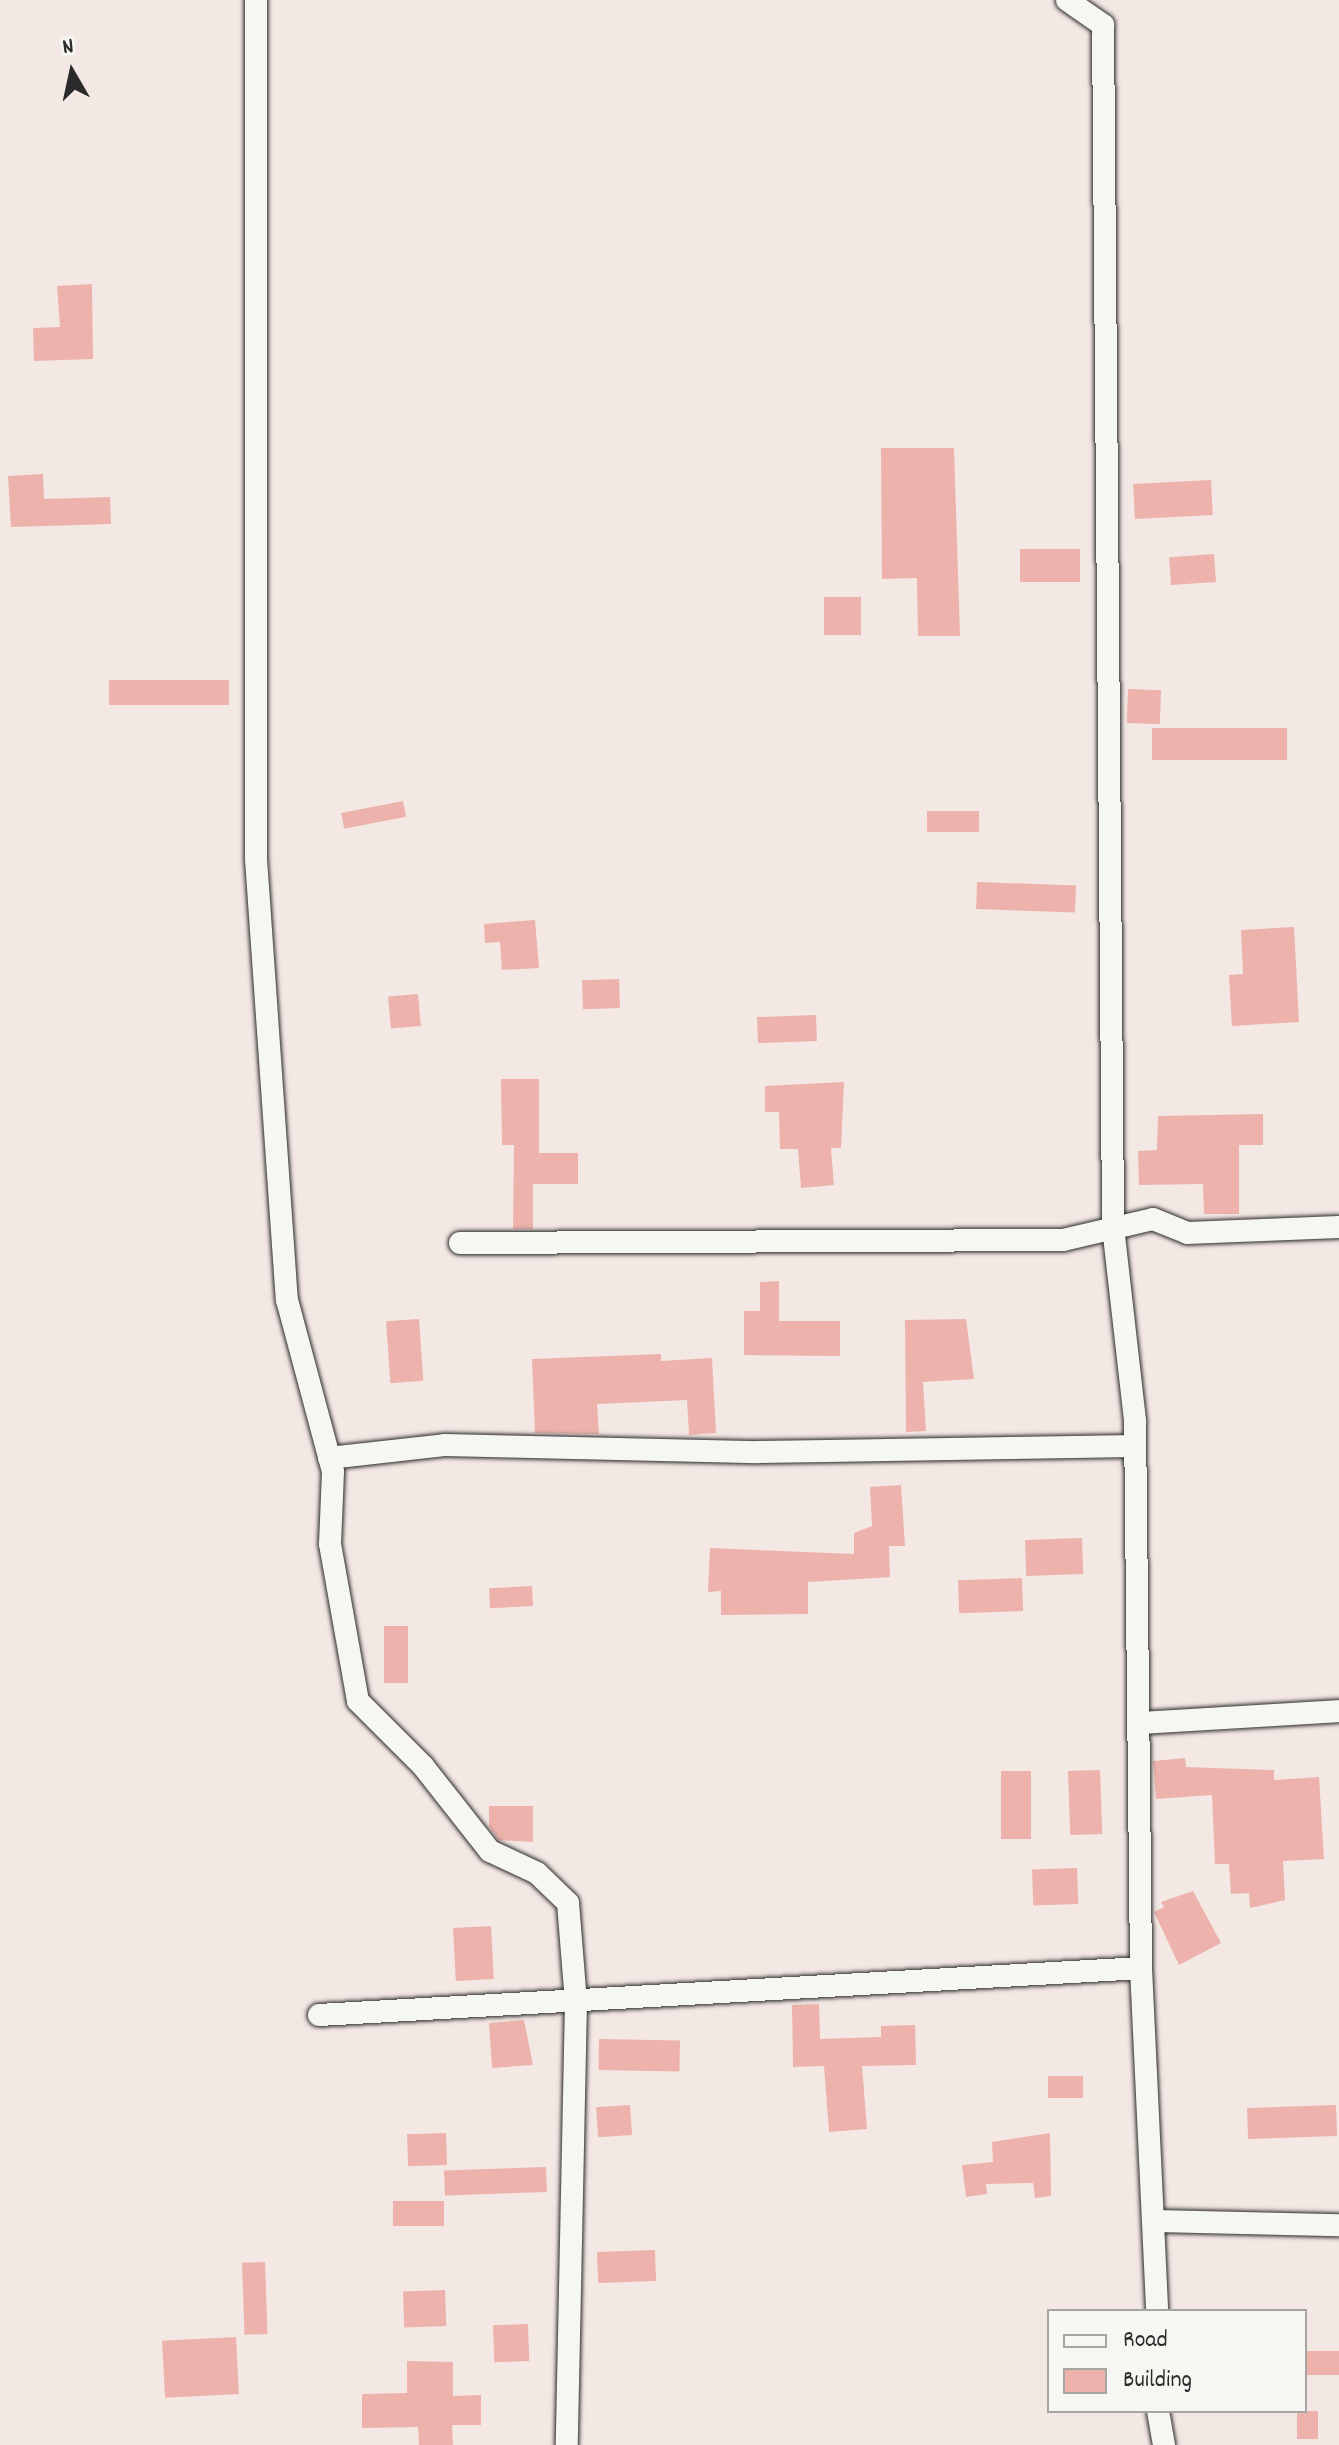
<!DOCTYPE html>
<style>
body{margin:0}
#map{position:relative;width:1339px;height:2445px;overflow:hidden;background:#f4e8e4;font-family:Dekko,sans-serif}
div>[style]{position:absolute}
.building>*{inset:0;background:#edb2ac;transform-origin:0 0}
.roads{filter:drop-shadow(0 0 2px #2b2b2b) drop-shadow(0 0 2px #2b2b2b)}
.minor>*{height:22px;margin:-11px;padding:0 11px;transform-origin:11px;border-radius:11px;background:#f6f6f2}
span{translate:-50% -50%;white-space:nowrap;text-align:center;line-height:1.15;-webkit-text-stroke:6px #f6f6f2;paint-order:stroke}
.legend{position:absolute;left:1047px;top:2309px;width:260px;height:104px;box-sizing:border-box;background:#f6f6f2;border:2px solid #a5a5a2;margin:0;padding:10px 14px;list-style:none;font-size:24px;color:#2b2b2b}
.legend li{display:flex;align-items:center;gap:16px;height:40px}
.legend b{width:40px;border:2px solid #a5a5a2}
.north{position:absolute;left:32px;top:32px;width:80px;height:80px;-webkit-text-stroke:6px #f6f6f2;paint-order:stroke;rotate:351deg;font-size:22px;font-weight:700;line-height:32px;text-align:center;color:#2b2b2b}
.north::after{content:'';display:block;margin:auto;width:28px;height:36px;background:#2b2b2b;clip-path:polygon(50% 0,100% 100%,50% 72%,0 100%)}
</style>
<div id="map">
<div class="building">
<i style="clip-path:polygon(92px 284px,93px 359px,34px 361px,33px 328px,60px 327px,57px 286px)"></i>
<i style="clip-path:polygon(881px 448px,954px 448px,960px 636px,918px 636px,917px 578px,882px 579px)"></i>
<i style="clip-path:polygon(43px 474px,44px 499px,110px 497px,111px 524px,11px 527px,8px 476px)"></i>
<i style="left:1211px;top:480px;width:35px;height:78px;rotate:87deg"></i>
<i style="left:1020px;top:549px;width:60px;height:33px"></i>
<i style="left:1214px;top:554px;width:28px;height:45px;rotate:86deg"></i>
<i style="left:824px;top:597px;width:37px;height:38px"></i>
<i style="left:229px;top:680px;width:25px;height:120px;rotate:90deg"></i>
<i style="left:1128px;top:689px;width:33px;height:34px;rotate:2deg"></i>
<i style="left:1287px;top:728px;width:32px;height:135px;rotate:90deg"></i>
<i style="left:403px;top:801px;width:16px;height:63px;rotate:79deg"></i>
<i style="left:979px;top:811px;width:21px;height:52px;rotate:90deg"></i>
<i style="left:977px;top:882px;width:99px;height:27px;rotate:2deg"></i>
<i style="clip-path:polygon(535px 920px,539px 968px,502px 970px,500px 942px,485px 943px,484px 924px)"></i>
<i style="clip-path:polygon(1294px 927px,1299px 1022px,1232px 1026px,1229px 975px,1243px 974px,1241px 930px)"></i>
<i style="left:619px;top:979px;width:29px;height:37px;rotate:88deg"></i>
<i style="left:418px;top:994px;width:32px;height:30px;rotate:85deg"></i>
<i style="left:816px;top:1015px;width:26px;height:59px;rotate:88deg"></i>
<i style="clip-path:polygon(501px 1079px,539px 1079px,539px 1153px,578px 1153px,578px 1184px,533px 1184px,533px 1229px,513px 1229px,514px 1145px,502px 1145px)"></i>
<i style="clip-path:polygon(844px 1082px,841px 1148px,831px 1148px,834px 1185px,801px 1188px,798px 1149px,780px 1149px,779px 1112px,765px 1112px,765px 1086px)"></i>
<i style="clip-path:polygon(1263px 1114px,1263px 1145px,1239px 1145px,1239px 1214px,1204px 1214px,1203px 1184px,1139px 1185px,1138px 1151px,1157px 1150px,1158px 1116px)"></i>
<i style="clip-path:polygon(779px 1281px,779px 1321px,840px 1321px,840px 1356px,744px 1355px,744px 1311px,760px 1311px,760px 1282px)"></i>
<i style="left:419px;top:1319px;width:62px;height:33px;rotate:86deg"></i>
<i style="clip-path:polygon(966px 1319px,974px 1379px,923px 1382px,926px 1431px,906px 1432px,905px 1320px)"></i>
<i style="clip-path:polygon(661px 1354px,661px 1361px,712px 1358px,716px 1433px,689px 1435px,687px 1400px,597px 1404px,599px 1434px,535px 1433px,532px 1359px)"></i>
<i style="clip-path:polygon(901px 1485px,905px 1546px,889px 1546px,890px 1577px,808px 1582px,808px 1614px,721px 1615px,721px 1591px,708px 1592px,710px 1548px,854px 1554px,854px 1533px,872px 1526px,870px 1487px)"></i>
<i style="left:1082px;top:1538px;width:36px;height:57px;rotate:88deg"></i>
<i style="left:1022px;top:1578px;width:33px;height:64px;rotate:88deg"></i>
<i style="left:532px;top:1586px;width:20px;height:43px;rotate:87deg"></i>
<i style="left:384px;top:1626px;width:24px;height:57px"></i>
<i style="clip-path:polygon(1185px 1758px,1186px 1767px,1274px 1770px,1274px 1780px,1319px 1777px,1324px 1859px,1283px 1861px,1285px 1900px,1250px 1908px,1249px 1893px,1231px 1894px,1229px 1864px,1215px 1864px,1212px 1795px,1156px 1799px,1153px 1761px)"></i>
<i style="left:1100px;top:1770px;width:64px;height:32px;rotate:88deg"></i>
<i style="left:1001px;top:1771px;width:30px;height:68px"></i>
<i style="clip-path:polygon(489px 1806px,533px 1806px,533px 1842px,499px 1840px,489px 1827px)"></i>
<i style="left:1077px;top:1868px;width:36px;height:45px;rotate:88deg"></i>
<i style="clip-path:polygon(1193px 1891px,1221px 1943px,1179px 1965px,1154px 1912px,1164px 1907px,1161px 1902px)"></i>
<i style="left:491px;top:1926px;width:53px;height:38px;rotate:87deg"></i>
<i style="clip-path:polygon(819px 2004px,820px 2039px,881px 2037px,881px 2026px,915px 2025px,916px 2065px,862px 2066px,867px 2129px,829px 2132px,824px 2066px,793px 2067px,792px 2005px)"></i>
<i style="clip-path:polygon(524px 2020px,533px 2065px,492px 2068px,489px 2023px)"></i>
<i style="left:599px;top:2039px;width:81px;height:31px;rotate:1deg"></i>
<i style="left:1048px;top:2076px;width:35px;height:22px"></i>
<i style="left:630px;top:2105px;width:30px;height:34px;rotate:86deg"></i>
<i style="left:1336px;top:2105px;width:31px;height:89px;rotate:88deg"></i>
<i style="left:446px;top:2133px;width:32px;height:39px;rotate:88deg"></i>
<i style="clip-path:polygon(1050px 2133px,1051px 2196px,1035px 2198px,1033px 2183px,986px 2184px,987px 2194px,966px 2197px,962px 2165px,993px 2162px,992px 2142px)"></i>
<i style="left:546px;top:2167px;width:25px;height:102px;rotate:88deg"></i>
<i style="left:444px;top:2201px;width:25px;height:51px;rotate:90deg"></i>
<i style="left:655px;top:2250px;width:31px;height:58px;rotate:88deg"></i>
<i style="left:265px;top:2262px;width:72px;height:23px;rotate:88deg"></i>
<i style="left:445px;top:2290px;width:36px;height:42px;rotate:88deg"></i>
<i style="left:528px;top:2324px;width:37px;height:35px;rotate:88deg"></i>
<i style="left:236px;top:2337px;width:57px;height:74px;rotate:87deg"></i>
<i style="left:1339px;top:2351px;width:24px;height:34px;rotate:90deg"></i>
<i style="clip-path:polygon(407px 2361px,453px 2362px,453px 2396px,481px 2395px,481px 2425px,452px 2425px,453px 2445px,419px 2445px,418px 2427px,362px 2428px,362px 2394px,407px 2393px)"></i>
<i style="left:1297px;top:2411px;width:21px;height:28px"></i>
</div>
<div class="roads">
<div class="minor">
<i style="left:256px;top:0;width:859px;rotate:90deg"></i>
<i style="left:256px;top:859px;width:442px;rotate:86deg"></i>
<i style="left:287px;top:1300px;width:178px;rotate:75deg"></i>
<i style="left:333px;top:1472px;width:72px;rotate:92.4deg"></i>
<i style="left:330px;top:1544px;width:159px;rotate:79.9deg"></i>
<i style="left:358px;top:1701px;width:92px;rotate:45deg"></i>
<i style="left:423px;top:1766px;width:108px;rotate:51.8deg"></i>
<i style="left:490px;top:1851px;width:52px;rotate:25.1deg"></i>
<i style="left:537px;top:1873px;width:43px;rotate:44.1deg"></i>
<i style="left:568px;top:1903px;width:99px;rotate:85.4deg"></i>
<i style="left:576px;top:2002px;width:443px;rotate:91.2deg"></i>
<i style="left:1067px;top:0;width:44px;rotate:34.8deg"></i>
<i style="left:1103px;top:25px;width:1202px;rotate:89.52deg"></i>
<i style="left:1113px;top:1227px;width:195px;rotate:83.5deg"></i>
<i style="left:1135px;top:1421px;width:547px;rotate:89.37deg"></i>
<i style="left:1141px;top:1968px;width:343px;rotate:87.3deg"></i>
<i style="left:460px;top:1243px;width:603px;rotate:-0.29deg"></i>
<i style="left:1063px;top:1240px;width:92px;rotate:-13.1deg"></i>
<i style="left:1153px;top:1219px;width:37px;rotate:22deg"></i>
<i style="left:1187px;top:1233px;width:152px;rotate:-2.3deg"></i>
<i style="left:329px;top:1458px;width:116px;rotate:-6.4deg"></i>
<i style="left:444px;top:1445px;width:315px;rotate:1.3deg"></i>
<i style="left:759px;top:1452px;width:376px;rotate:-0.9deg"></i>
<i style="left:1139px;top:1723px;width:200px;rotate:-3.4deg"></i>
<i style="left:319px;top:2015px;width:823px;rotate:-3.27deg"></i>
<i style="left:1156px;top:2221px;width:183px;rotate:1.3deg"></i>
<i style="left:1158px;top:2411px;width:35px;rotate:80deg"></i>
</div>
</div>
<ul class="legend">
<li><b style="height:10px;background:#f6f6f2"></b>Road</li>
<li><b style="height:22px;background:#edb2ac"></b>Building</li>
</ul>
<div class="north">N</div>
</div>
